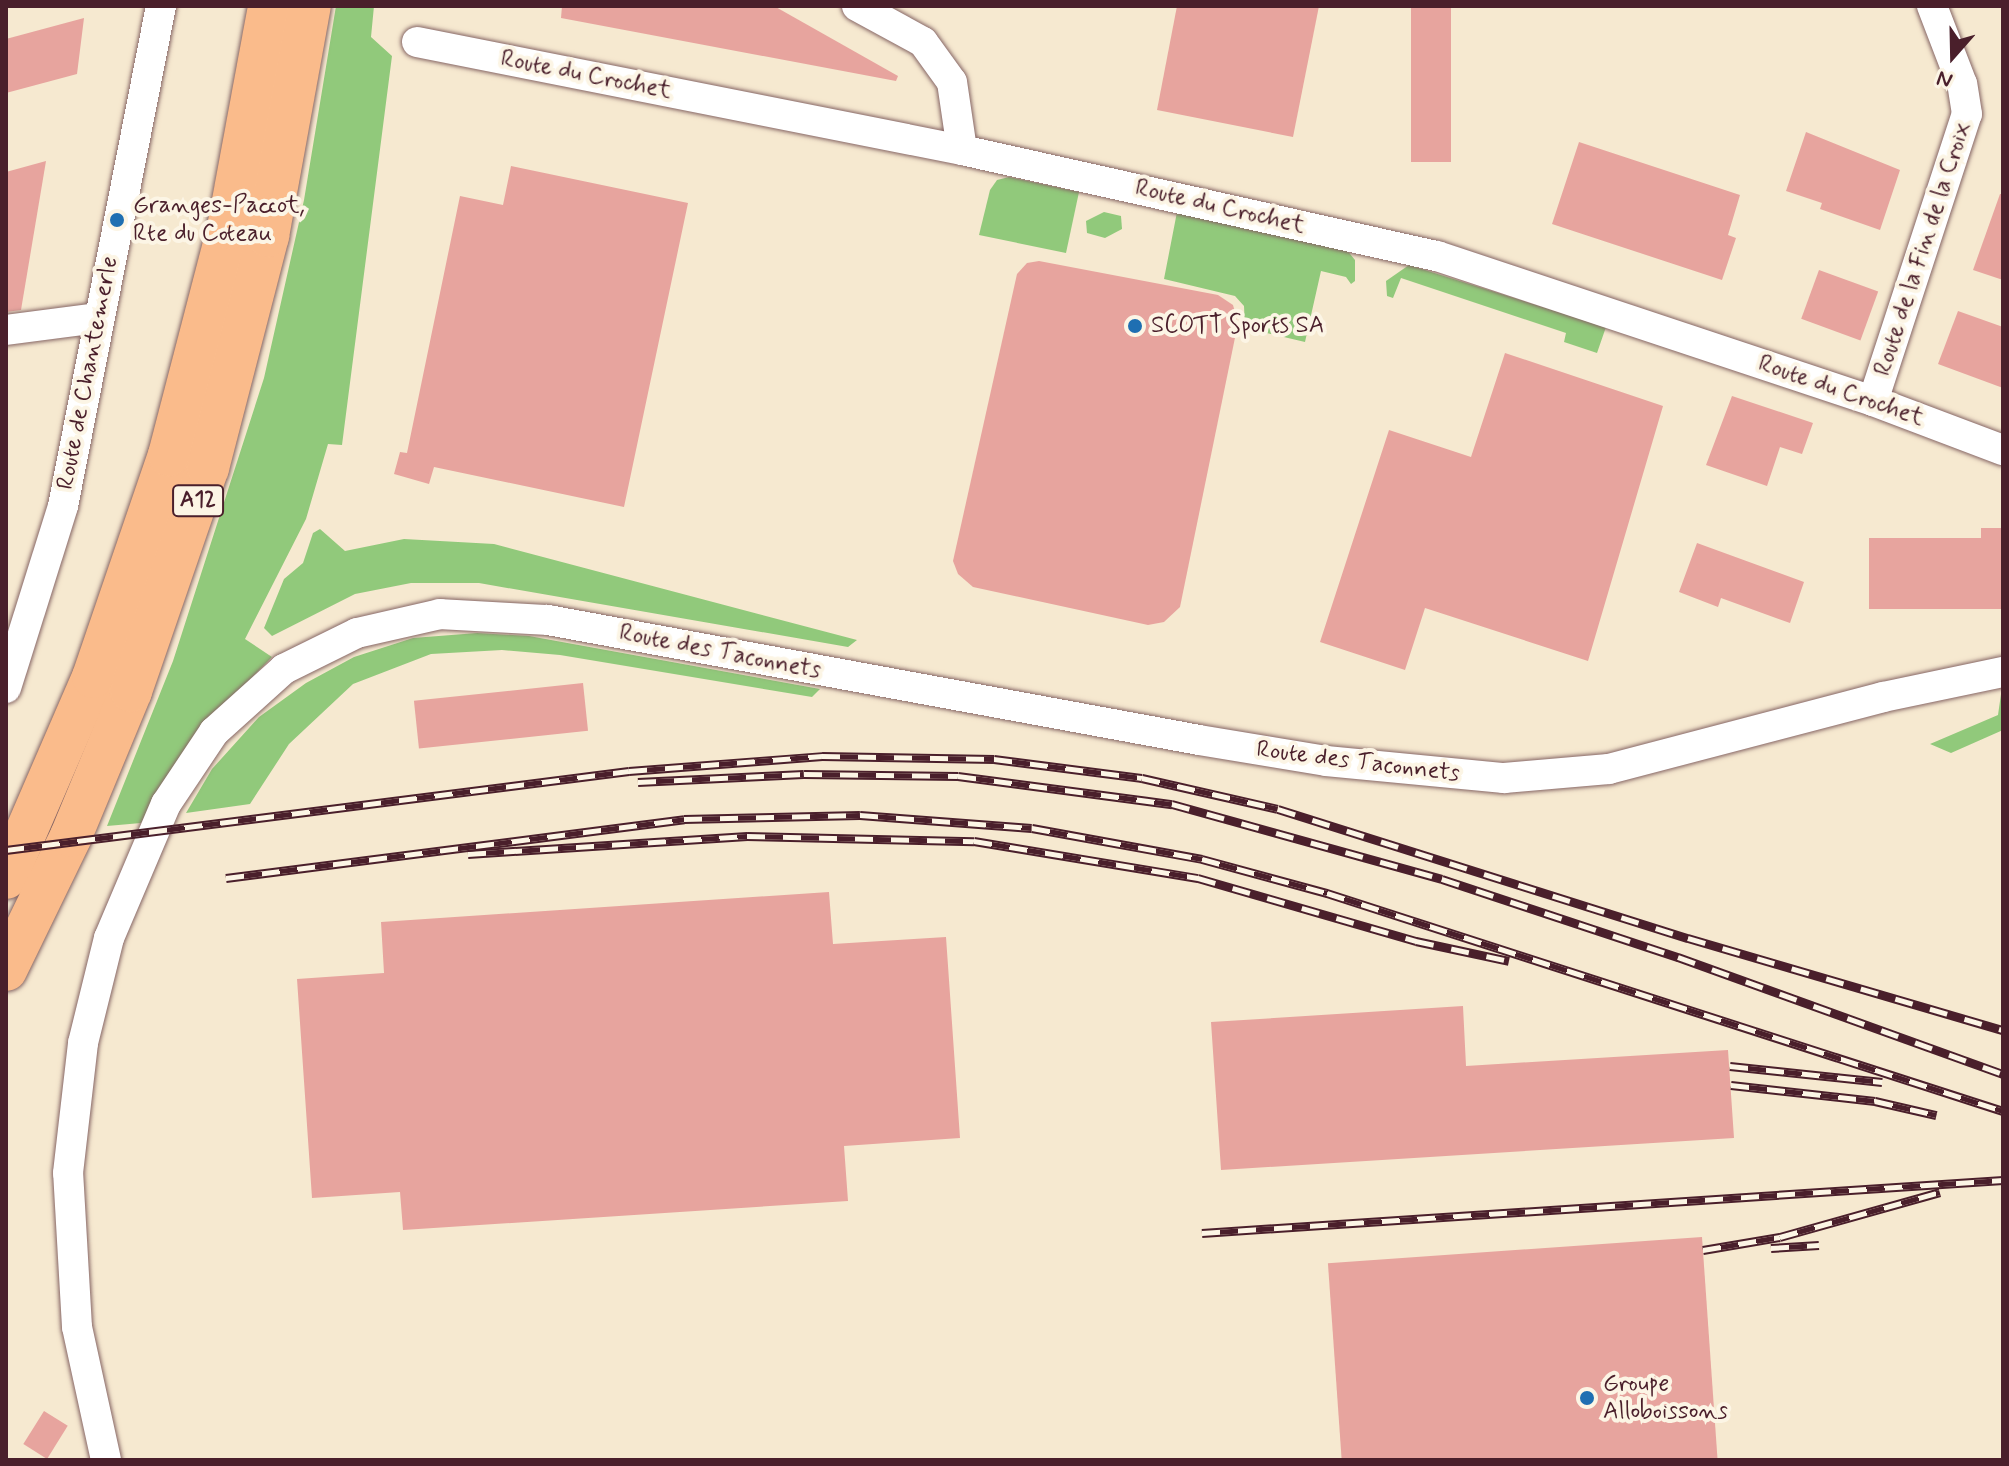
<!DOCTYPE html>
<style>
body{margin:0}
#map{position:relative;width:2009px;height:1466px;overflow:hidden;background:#f6e9d0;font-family:Mynerve,sans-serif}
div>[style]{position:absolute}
.green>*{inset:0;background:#91c97b}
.building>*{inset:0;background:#e7a49e;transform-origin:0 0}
.roads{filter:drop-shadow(0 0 2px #866665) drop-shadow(0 0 2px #866665)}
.minor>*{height:30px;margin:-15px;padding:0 15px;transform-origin:15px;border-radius:15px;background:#fff}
.highway>*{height:42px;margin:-21px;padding:0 21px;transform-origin:21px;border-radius:21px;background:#fabb8b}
.rail>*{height:9px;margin-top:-4.5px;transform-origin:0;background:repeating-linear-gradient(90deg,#fcf5e5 0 18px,#4a1f2b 0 36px);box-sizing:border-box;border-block:2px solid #4a1f2b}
.dots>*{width:22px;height:22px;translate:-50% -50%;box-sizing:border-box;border:4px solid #fcf5e5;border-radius:50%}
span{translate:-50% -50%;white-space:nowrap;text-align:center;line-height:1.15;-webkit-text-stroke:8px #fcf5e5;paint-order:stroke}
.shield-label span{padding:2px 6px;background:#fcf5e5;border:2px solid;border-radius:6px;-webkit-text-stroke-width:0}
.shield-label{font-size:22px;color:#4a1f2b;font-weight:700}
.street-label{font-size:24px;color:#4a1f2b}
.poi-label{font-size:24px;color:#4a1f2b}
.left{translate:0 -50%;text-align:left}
.frame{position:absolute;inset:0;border:8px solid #4a1f2b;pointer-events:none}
.north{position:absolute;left:1913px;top:16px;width:80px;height:80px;-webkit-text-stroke:6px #fcf5e5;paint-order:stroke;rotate:200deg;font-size:22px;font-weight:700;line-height:32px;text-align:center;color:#4a1f2b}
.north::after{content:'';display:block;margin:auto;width:28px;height:36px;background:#4a1f2b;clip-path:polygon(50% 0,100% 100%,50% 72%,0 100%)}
</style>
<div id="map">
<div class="green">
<i style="clip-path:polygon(336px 6px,374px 6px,371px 37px,392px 56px,342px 445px,328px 444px,306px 519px,245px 639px,272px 657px,202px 728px,141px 823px,107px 826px,173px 661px,264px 378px,304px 200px)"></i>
<i style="clip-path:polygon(1009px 177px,1079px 192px,1066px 253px,979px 235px,990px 190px,997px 180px)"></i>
<i style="clip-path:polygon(1104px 212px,1121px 216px,1122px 229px,1105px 238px,1087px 233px,1086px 221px)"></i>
<i style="clip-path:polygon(1177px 212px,1346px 249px,1355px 260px,1355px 281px,1351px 284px,1346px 277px,1321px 271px,1305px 342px,1245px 328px,1244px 306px,1235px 296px,1164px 279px)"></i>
<i style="clip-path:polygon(1409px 265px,1606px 327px,1597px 353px,1564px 342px,1566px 333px,1401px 278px,1393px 298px,1387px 296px,1386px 281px)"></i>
<i style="clip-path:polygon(320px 529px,345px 551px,404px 539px,494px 544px,857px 640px,848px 647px,479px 583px,411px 583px,355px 594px,272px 636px,264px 628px,284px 579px,303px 563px,313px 533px)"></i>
<i style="clip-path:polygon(477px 633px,529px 636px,820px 689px,812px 697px,560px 655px,502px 650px,431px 654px,353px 684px,289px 744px,250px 804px,186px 813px,212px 769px,259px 717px,306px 683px,354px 657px,413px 638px)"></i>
<i style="clip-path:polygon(2001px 694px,2003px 730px,1951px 753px,1930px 744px,1998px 715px)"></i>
</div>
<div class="building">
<i style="clip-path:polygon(562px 6px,774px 6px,898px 76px,896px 81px,561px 18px)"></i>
<i style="clip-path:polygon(1177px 6px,1319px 6px,1293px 137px,1157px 110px)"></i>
<i style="left:1411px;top:6px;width:40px;height:156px"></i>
<i style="clip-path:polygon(84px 18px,77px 74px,6px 93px,6px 39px)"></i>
<i style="clip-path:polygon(1806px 132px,1900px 170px,1880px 230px,1820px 209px,1822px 203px,1786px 191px)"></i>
<i style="clip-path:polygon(1579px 142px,1740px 195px,1728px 235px,1736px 238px,1722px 280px,1552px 224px)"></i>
<i style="clip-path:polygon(46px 161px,21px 310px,6px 312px,6px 172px)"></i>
<i style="clip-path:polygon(511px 166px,688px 203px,624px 507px,434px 467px,429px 484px,394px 474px,400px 452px,407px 453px,460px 196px,503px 205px)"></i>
<i style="clip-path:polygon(2000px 194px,2003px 194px,2003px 280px,1973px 270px)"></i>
<i style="clip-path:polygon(1039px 261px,1218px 295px,1233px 305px,1238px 323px,1180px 607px,1164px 622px,1148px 625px,973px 587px,958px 574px,953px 561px,1017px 274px,1027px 263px)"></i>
<i style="left:1819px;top:270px;width:63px;height:52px;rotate:20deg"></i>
<i style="clip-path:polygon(1958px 311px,2003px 327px,2003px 388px,1938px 364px)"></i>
<i style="clip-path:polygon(1505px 353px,1663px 406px,1588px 661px,1425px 608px,1405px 670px,1320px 642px,1389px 430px,1471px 457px)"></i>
<i style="clip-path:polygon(1732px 396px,1813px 423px,1802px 454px,1780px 447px,1767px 486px,1706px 465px)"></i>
<i style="clip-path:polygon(1981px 528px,2003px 528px,2003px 609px,1869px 609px,1869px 538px,1981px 538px)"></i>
<i style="clip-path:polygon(1697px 543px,1804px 582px,1790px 623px,1721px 598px,1718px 607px,1679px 592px)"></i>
<i style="left:583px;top:683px;width:48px;height:170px;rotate:84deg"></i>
<i style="clip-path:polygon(829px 892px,833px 944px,946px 937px,960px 1138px,844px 1146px,848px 1201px,403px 1230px,400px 1192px,312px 1198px,297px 979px,384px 973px,381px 922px)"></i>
<i style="clip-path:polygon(1463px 1006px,1466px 1066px,1728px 1050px,1734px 1138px,1221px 1170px,1211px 1022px)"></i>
<i style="left:1702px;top:1237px;width:224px;height:375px;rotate:86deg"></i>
<i style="left:44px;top:1411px;width:28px;height:39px;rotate:32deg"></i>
</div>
<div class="roads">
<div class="minor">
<i style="left:857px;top:6px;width:75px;rotate:28.6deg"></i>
<i style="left:923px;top:42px;width:49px;rotate:54.1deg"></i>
<i style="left:952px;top:82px;width:69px;rotate:81.6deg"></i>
<i style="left:417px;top:42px;width:556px;rotate:11.21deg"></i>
<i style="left:962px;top:150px;width:487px;rotate:12.6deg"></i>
<i style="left:1437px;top:256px;width:459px;rotate:18.4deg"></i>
<i style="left:1873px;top:401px;width:139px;rotate:20.7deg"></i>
<i style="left:6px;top:330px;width:94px;rotate:-7.4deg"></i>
<i style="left:1873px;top:401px;width:302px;rotate:-71.9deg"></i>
<i style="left:1967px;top:114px;width:30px;rotate:-99deg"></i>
<i style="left:1962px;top:84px;width:84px;rotate:-111deg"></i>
<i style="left:6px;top:688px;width:191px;rotate:-72.6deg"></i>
<i style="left:63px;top:506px;width:510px;rotate:-78.91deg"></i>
<i style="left:106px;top:1460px;width:136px;rotate:-102.3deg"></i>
<i style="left:77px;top:1327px;width:154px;rotate:-93.3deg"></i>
<i style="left:68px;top:1173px;width:131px;rotate:-83.4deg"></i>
<i style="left:83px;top:1043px;width:108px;rotate:-76.1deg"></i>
<i style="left:109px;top:938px;width:146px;rotate:-67deg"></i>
<i style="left:166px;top:804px;width:87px;rotate:-56.3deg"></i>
<i style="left:214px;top:732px;width:94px;rotate:-42deg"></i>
<i style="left:284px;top:669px;width:81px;rotate:-26.3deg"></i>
<i style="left:357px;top:633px;width:85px;rotate:-12.9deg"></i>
<i style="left:440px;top:614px;width:108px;rotate:3.2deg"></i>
<i style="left:548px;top:620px;width:662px;rotate:10.44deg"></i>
<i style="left:1199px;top:740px;width:129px;rotate:9.4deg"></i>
<i style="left:1326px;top:761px;width:179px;rotate:5.5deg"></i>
<i style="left:1504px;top:778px;width:105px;rotate:-4.9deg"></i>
<i style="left:1609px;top:769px;width:283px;rotate:-14.7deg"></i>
<i style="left:1883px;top:697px;width:123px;rotate:-11.8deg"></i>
</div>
<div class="highway">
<i style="left:6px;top:878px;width:219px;rotate:-66.6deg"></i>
<i style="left:93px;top:677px;width:235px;rotate:-71.1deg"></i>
<i style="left:169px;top:455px;width:235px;rotate:-75.4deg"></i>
<i style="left:228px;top:228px;width:226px;rotate:-79.5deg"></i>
<i style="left:6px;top:970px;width:149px;rotate:-64.1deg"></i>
<i style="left:71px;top:836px;width:157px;rotate:-67.5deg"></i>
<i style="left:131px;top:691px;width:236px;rotate:-71deg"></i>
<i style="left:208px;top:468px;width:240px;rotate:-75.5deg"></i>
<i style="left:268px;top:236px;width:234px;rotate:-79.7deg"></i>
</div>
</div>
<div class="rail">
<i style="left:638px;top:782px;width:166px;rotate:-2.8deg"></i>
<i style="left:804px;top:774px;width:154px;rotate:0.7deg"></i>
<i style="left:958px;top:776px;width:216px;rotate:7.5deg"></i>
<i style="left:1172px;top:804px;width:280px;rotate:15.5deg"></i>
<i style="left:1442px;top:879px;width:249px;rotate:18.3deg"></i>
<i style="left:1678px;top:957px;width:345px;rotate:19.8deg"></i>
<i style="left:6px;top:850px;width:628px;rotate:-7.23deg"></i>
<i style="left:629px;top:771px;width:194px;rotate:-4.4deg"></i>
<i style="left:822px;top:756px;width:172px;rotate:1deg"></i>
<i style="left:994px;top:759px;width:149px;rotate:7.3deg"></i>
<i style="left:1142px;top:778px;width:139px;rotate:12.8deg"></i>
<i style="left:1278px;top:809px;width:430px;rotate:17.5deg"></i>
<i style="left:1688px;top:938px;width:328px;rotate:16.3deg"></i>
<i style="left:468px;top:854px;width:280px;rotate:-3.7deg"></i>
<i style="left:747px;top:836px;width:227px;rotate:1.3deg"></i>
<i style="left:974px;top:841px;width:227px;rotate:9.4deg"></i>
<i style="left:1198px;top:878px;width:227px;rotate:16.1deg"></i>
<i style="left:1416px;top:941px;width:95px;rotate:12.1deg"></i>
<i style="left:226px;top:878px;width:462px;rotate:-7.3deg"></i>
<i style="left:684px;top:819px;width:176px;rotate:-1.3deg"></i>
<i style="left:860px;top:815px;width:172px;rotate:4.3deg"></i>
<i style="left:1032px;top:828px;width:173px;rotate:10.3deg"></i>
<i style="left:1202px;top:859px;width:130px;rotate:15.2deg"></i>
<i style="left:1327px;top:893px;width:710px;rotate:17.87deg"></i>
<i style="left:1730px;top:1066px;width:153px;rotate:6deg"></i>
<i style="left:1731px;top:1085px;width:145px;rotate:6.3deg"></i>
<i style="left:1875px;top:1101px;width:63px;rotate:12.9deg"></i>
<i style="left:1202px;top:1233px;width:803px;rotate:-3.79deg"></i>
<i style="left:1771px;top:1248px;width:48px;rotate:-3.6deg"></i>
<i style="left:1703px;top:1250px;width:78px;rotate:-9.6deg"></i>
<i style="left:1780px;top:1237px;width:166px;rotate:-15.7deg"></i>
</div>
<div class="dots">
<i style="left:117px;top:220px;background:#1f6fb2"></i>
<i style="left:1135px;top:326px;background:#1f6fb2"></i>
<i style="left:1587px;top:1398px;background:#1f6fb2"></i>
</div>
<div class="shield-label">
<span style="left:198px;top:501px">A12</span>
</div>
<div class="street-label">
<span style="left:586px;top:75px;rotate:11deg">Route du Crochet</span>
<span style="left:1220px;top:207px;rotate:13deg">Route du Crochet</span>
<span style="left:1923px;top:249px;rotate:-72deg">Route de la Fin de la Croix</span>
<span style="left:88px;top:373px;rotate:-79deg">Route de Chantemerle</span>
<span style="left:1841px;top:391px;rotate:19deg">Route du Crochet</span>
<span style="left:720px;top:652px;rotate:11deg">Route des Taconnets</span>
<span style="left:1358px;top:762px;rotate:7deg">Route des Taconnets</span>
</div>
<div class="poi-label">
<span class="left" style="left:133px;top:220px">Granges-Paccot,<br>Rte du Coteau</span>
<span class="left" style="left:1151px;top:326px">SCOTT Sports SA</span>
<span class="left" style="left:1603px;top:1398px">Groupe<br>Alloboissons</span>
</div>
<div class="frame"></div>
<div class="north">N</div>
</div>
